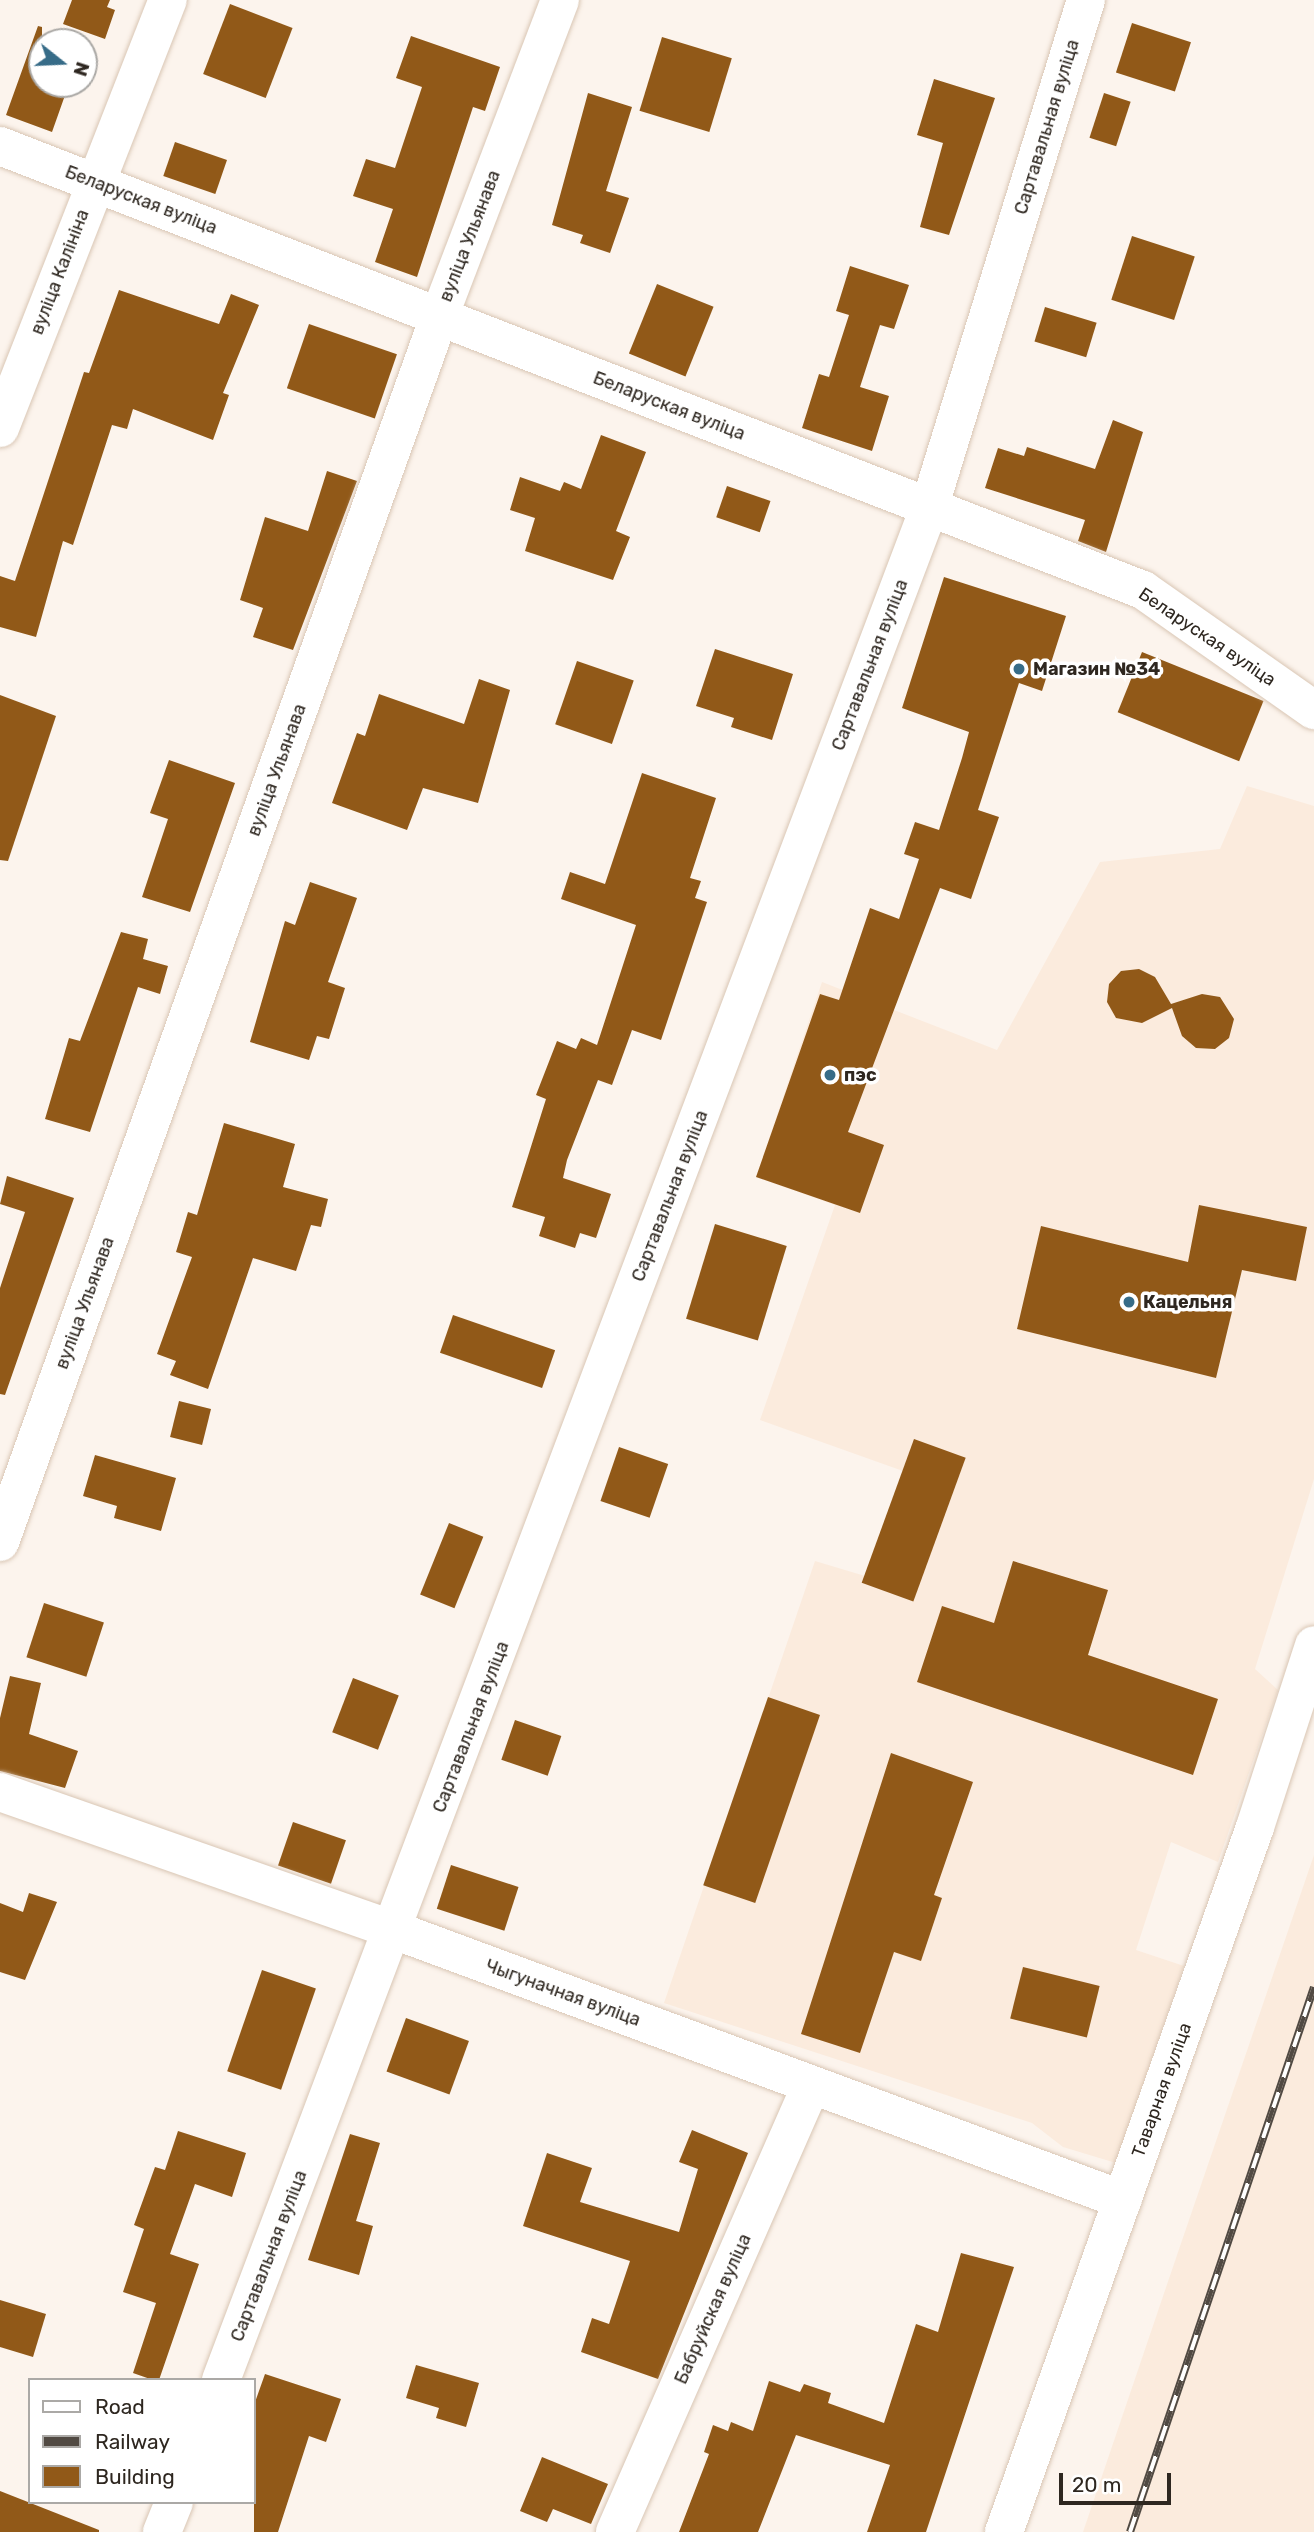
<!DOCTYPE html>
<meta charset="utf-8">
<style>
body{margin:0}
#map{position:relative;width:1314px;height:2532px;overflow:hidden;background:#fcf4ed;font-family:Rubik,sans-serif}
div>[style]{position:absolute}
.built>*{inset:0;background:#fbebdd}
.building>*{inset:0;background:#915918;transform-origin:0 0}
.roads{filter:drop-shadow(0 0 2px #d9c6b4) drop-shadow(0 0 2px #d9c6b4)}
.street>*{height:38px;margin:-19px;padding:0 19px;transform-origin:19px;border-radius:19px;background:#fff}
.rail>*{height:8px;margin-top:-4px;transform-origin:0;background:repeating-linear-gradient(90deg,#fff 0 16px,#514a43 0 32px);box-sizing:border-box;border-block:2px solid #514a43}
.dots>*{width:19px;height:19px;translate:-50% -50%;box-sizing:border-box;border:4px solid #fff;border-radius:50%}
span{translate:-50% -50%;white-space:nowrap;text-align:center;line-height:1.15;-webkit-text-stroke:7px #fff;paint-order:stroke}
.street-label{font-size:18px;color:#2e2720}
.poi-label{font-size:18px;color:#2e2720;font-weight:700}
.left{translate:0 -50%;text-align:left}
.legend{position:absolute;left:28px;top:2378px;width:228px;height:126px;box-sizing:border-box;background:#fff;border:2px solid #aba9a6;margin:0;padding:9px 12px;list-style:none;font-size:21px;color:#2e2720}
.legend li{display:flex;align-items:center;gap:14px;height:35px}
.legend b{width:35px;border:2px solid #aba9a6}
.north{position:absolute;left:28px;top:28px;width:70px;height:70px;box-sizing:border-box;background:#fff;border:2px solid #aba9a6;border-radius:50%;rotate:108deg;font-size:19px;font-weight:700;line-height:28px;text-align:center;color:#2e2720}
.north::after{content:'';display:block;margin:auto;width:24px;height:32px;background:#376c88;clip-path:polygon(50% 0,100% 100%,50% 72%,0 100%)}
.scale{position:absolute;left:1059px;top:2473px;width:112px;height:32px;box-sizing:border-box;border:4px solid #2e2720;border-top:0;padding-left:9px;font-size:21px;line-height:24px;white-space:nowrap;color:#2e2720;-webkit-text-stroke:5px #fff;paint-order:stroke}
</style>
<div id="map">
<div class="built">
<i style="clip-path:polygon(1247px 786px,1314px 806px,1314px 1479px,1255px 1669px,1278px 1690px,1218px 1862px,1171px 1842px,1136px 1950px,1184px 1966px,1116px 2163px,1063px 2147px,1032px 2123px,664px 2003px,815px 1561px,865px 1576px,903px 1471px,760px 1420px,835px 1205px,756px 1177px,822px 982px,997px 1050px,1100px 862px,1220px 849px)"></i>
<i style="clip-path:polygon(1314px 1855px,1314px 2532px,1083px 2532px,1176px 2258px)"></i>
</div>
<div class="building">
<i style="clip-path:polygon(72px 0,110px 0,107px 7px,115px 10px,105px 39px,63px 24px)"></i>
<i style="left:230px;top:4px;width:67px;height:75px;rotate:21deg"></i>
<i style="left:1132px;top:23px;width:62px;height:52px;rotate:18deg"></i>
<i style="clip-path:polygon(38px 26px,42px 27px,42px 84px,69px 84px,52px 132px,6px 115px)"></i>
<i style="clip-path:polygon(411px 36px,500px 67px,485px 111px,473px 107px,417px 277px,375px 262px,393px 209px,353px 196px,366px 159px,395px 168px,422px 87px,396px 78px)"></i>
<i style="left:662px;top:37px;width:73px;height:77px;rotate:17deg"></i>
<i style="clip-path:polygon(934px 79px,995px 98px,949px 235px,920px 227px,943px 143px,917px 135px)"></i>
<i style="clip-path:polygon(588px 93px,632px 107px,606px 191px,629px 198px,610px 253px,580px 243px,583px 235px,552px 225px)"></i>
<i style="left:1104px;top:93px;width:28px;height:47px;rotate:18deg"></i>
<i style="left:175px;top:142px;width:55px;height:36px;rotate:19deg"></i>
<i style="left:1132px;top:236px;width:66px;height:67px;rotate:18deg"></i>
<i style="clip-path:polygon(850px 266px,909px 285px,894px 329px,880px 325px,860px 387px,889px 396px,872px 451px,802px 428px,819px 374px,829px 377px,849px 315px,836px 311px)"></i>
<i style="left:657px;top:284px;width:61px;height:75px;rotate:22deg"></i>
<i style="clip-path:polygon(119px 290px,219px 324px,231px 294px,259px 305px,223px 393px,229px 395px,213px 440px,133px 409px,127px 429px,112px 425px,73px 545px,63px 541px,36px 637px,0 627px,0 576px,15px 581px,84px 372px,89px 373px)"></i>
<i style="left:1045px;top:307px;width:54px;height:36px;rotate:17deg"></i>
<i style="left:309px;top:324px;width:93px;height:68px;rotate:19deg"></i>
<i style="clip-path:polygon(1113px 420px,1143px 432px,1106px 552px,1078px 541px,1085px 520px,985px 488px,998px 448px,1024px 456px,1027px 447px,1095px 469px)"></i>
<i style="clip-path:polygon(601px 435px,646px 452px,616px 531px,630px 537px,613px 580px,525px 551px,535px 518px,510px 510px,520px 477px,560px 491px,564px 482px,581px 489px)"></i>
<i style="clip-path:polygon(327px 471px,357px 481px,293px 650px,253px 637px,263px 608px,240px 600px,265px 517px,308px 531px)"></i>
<i style="left:727px;top:486px;width:46px;height:33px;rotate:19deg"></i>
<i style="clip-path:polygon(944px 577px,1066px 616px,1042px 691px,1019px 683px,978px 810px,999px 817px,971px 899px,940px 888px,848px 1132px,884px 1145px,860px 1213px,756px 1177px,820px 994px,839px 1000px,870px 908px,899px 919px,919px 859px,904px 854px,915px 822px,939px 830px,962px 758px,969px 732px,902px 708px)"></i>
<i style="clip-path:polygon(715px 649px,793px 674px,772px 740px,731px 727px,734px 718px,696px 706px)"></i>
<i style="left:1142px;top:652px;width:131px;height:65px;rotate:22deg"></i>
<i style="left:577px;top:661px;width:60px;height:67px;rotate:19deg"></i>
<i style="clip-path:polygon(479px 679px,510px 690px,478px 803px,423px 788px,407px 830px,332px 803px,357px 733px,365px 736px,379px 694px,464px 724px)"></i>
<i style="clip-path:polygon(0 695px,56px 716px,8px 861px,0 860px)"></i>
<i style="clip-path:polygon(169px 760px,235px 783px,190px 912px,142px 897px,168px 819px,150px 813px)"></i>
<i style="clip-path:polygon(642px 773px,716px 798px,690px 878px,701px 881px,695px 898px,707px 902px,661px 1040px,632px 1030px,612px 1085px,598px 1080px,567px 1160px,563px 1178px,611px 1194px,596px 1238px,580px 1233px,575px 1248px,539px 1236px,545px 1217px,512px 1207px,546px 1099px,536px 1095px,557px 1041px,576px 1049px,581px 1038px,597px 1045px,636px 925px,561px 899px,570px 872px,605px 884px)"></i>
<i style="clip-path:polygon(310px 882px,357px 898px,328px 982px,345px 988px,329px 1039px,317px 1036px,309px 1060px,250px 1042px,285px 921px,295px 925px)"></i>
<i style="clip-path:polygon(121px 932px,148px 939px,143px 959px,168px 966px,160px 994px,138px 987px,90px 1132px,45px 1119px,69px 1038px,80px 1041px)"></i>
<i style="clip-path:polygon(1139px 969px,1155px 977px,1171px 1004px,1202px 994px,1220px 997px,1234px 1019px,1229px 1038px,1215px 1049px,1196px 1048px,1182px 1036px,1172px 1008px,1142px 1023px,1116px 1018px,1107px 1002px,1109px 984px,1121px 971px)"></i>
<i style="clip-path:polygon(224px 1123px,295px 1144px,283px 1187px,328px 1199px,321px 1227px,311px 1225px,296px 1271px,253px 1258px,208px 1389px,170px 1375px,176px 1361px,157px 1354px,192px 1257px,176px 1252px,188px 1212px,197px 1215px)"></i>
<i style="clip-path:polygon(7px 1176px,74px 1198px,5px 1395px,0 1394px,0 1288px,25px 1212px,0 1204px)"></i>
<i style="clip-path:polygon(1199px 1205px,1307px 1227px,1296px 1281px,1242px 1270px,1216px 1378px,1017px 1329px,1041px 1226px,1188px 1262px)"></i>
<i style="left:715px;top:1224px;width:75px;height:99px;rotate:17deg"></i>
<i style="left:453px;top:1315px;width:108px;height:40px;rotate:19deg"></i>
<i style="left:179px;top:1401px;width:33px;height:37px;rotate:14deg"></i>
<i style="left:914px;top:1439px;width:55px;height:153px;rotate:20deg"></i>
<i style="left:619px;top:1447px;width:52px;height:57px;rotate:19deg"></i>
<i style="clip-path:polygon(95px 1455px,176px 1478px,161px 1531px,114px 1518px,117px 1506px,83px 1496px)"></i>
<i style="left:449px;top:1523px;width:37px;height:77px;rotate:22deg"></i>
<i style="clip-path:polygon(1013px 1561px,1108px 1590px,1088px 1655px,1218px 1699px,1193px 1775px,917px 1682px,942px 1606px,994px 1623px)"></i>
<i style="left:44px;top:1603px;width:63px;height:57px;rotate:18deg"></i>
<i style="clip-path:polygon(10px 1676px,41px 1683px,29px 1734px,78px 1751px,65px 1788px,0 1771px,0 1718px)"></i>
<i style="left:353px;top:1678px;width:49px;height:58px;rotate:21deg"></i>
<i style="left:768px;top:1697px;width:55px;height:199px;rotate:19deg"></i>
<i style="left:515px;top:1720px;width:49px;height:42px;rotate:19deg"></i>
<i style="clip-path:polygon(891px 1753px,973px 1782px,934px 1895px,942px 1898px,921px 1961px,894px 1952px,860px 2053px,801px 2034px)"></i>
<i style="left:293px;top:1822px;width:56px;height:46px;rotate:19deg"></i>
<i style="left:451px;top:1865px;width:71px;height:46px;rotate:18deg"></i>
<i style="clip-path:polygon(29px 1893px,57px 1902px,25px 1980px,0 1972px,0 1903px,23px 1912px)"></i>
<i style="left:1023px;top:1967px;width:79px;height:53px;rotate:14deg"></i>
<i style="left:262px;top:1970px;width:57px;height:107px;rotate:19deg"></i>
<i style="left:406px;top:2018px;width:67px;height:57px;rotate:20deg"></i>
<i style="clip-path:polygon(692px 2130px,748px 2153px,658px 2379px,581px 2352px,592px 2318px,609px 2324px,630px 2261px,523px 2226px,547px 2153px,592px 2168px,580px 2202px,679px 2232px,698px 2169px,679px 2162px)"></i>
<i style="clip-path:polygon(178px 2131px,246px 2153px,232px 2197px,195px 2184px,170px 2254px,199px 2264px,159px 2380px,153px 2380px,133px 2373px,156px 2303px,123px 2292px,144px 2229px,134px 2225px,155px 2167px,165px 2170px)"></i>
<i style="clip-path:polygon(350px 2134px,380px 2143px,356px 2221px,373px 2226px,359px 2275px,308px 2260px)"></i>
<i style="clip-path:polygon(961px 2253px,1014px 2267px,926px 2532px,867px 2532px,890px 2465px,796px 2435px,758px 2532px,679px 2532px,709px 2454px,704px 2452px,713px 2425px,728px 2431px,731px 2422px,753px 2431px,769px 2381px,800px 2392px,804px 2384px,831px 2393px,828px 2403px,884px 2423px,916px 2324px,938px 2332px)"></i>
<i style="clip-path:polygon(0 2300px,46px 2314px,33px 2357px,0 2347px)"></i>
<i style="clip-path:polygon(416px 2365px,479px 2383px,466px 2427px,436px 2418px,439px 2408px,406px 2398px)"></i>
<i style="clip-path:polygon(265px 2374px,341px 2399px,326px 2442px,309px 2436px,278px 2532px,254px 2532px,254px 2405px)"></i>
<i style="clip-path:polygon(542px 2457px,608px 2484px,591px 2524px,553px 2509px,547px 2522px,520px 2511px)"></i>
<i style="clip-path:polygon(0 2491px,99px 2530px,99px 2532px,0 2532px)"></i>
</div>
<div class="roads">
<div class="street">
<i style="left:0;top:146px;width:1226px;rotate:21.23deg"></i>
<i style="left:1143px;top:590px;width:209px;rotate:35.1deg"></i>
<i style="left:0;top:428px;width:460px;rotate:-68.6deg"></i>
<i style="left:0;top:1542px;width:1301px;rotate:-70.28deg"></i>
<i style="left:439px;top:317px;width:339px;rotate:-69.1deg"></i>
<i style="left:0;top:1792px;width:417px;rotate:19.3deg"></i>
<i style="left:394px;top:1930px;width:777px;rotate:20.32deg"></i>
<i style="left:221px;top:2380px;width:2001px;rotate:-69.28deg"></i>
<i style="left:929px;top:508px;width:532px;rotate:-72.83deg"></i>
<i style="left:162px;top:2532px;width:32px;rotate:-68deg"></i>
<i style="left:615px;top:2532px;width:487px;rotate:-66.3deg"></i>
<i style="left:1004px;top:2532px;width:748px;rotate:-70.4deg"></i>
<i style="left:1255px;top:1827px;width:191px;rotate:-72deg"></i>
</div>
</div>
<div class="rail">
<i style="left:1130px;top:2532px;width:575px;rotate:-71.34deg"></i>
</div>
<div class="dots">
<i style="left:1019px;top:669px;background:#376c88"></i>
<i style="left:830px;top:1075px;background:#376c88"></i>
<i style="left:1129px;top:1302px;background:#376c88"></i>
</div>
<div class="street-label">
<span style="left:1047px;top:127px;rotate:-73deg">Сартавальная вуліца</span>
<span style="left:141px;top:200px;rotate:21deg">Беларуская вуліца</span>
<span style="left:470px;top:236px;rotate:-69deg">вуліца Ульянава</span>
<span style="left:60px;top:272px;rotate:-69deg">вуліца Калініна</span>
<span style="left:669px;top:406px;rotate:21deg">Беларуская вуліца</span>
<span style="left:1207px;top:637px;rotate:34deg">Беларуская вуліца</span>
<span style="left:870px;top:665px;rotate:-69deg">Сартавальная вуліца</span>
<span style="left:277px;top:770px;rotate:-70deg">вуліца Ульянава</span>
<span style="left:670px;top:1196px;rotate:-69deg">Сартавальная вуліца</span>
<span style="left:85px;top:1303px;rotate:-70deg">вуліца Ульянава</span>
<span style="left:471px;top:1727px;rotate:-69deg">Сартавальная вуліца</span>
<span style="left:563px;top:1993px;rotate:20deg">Чыгуначная вуліца</span>
<span style="left:1162px;top:2090px;rotate:-70deg">Таварная вуліца</span>
<span style="left:269px;top:2256px;rotate:-69deg">Сартавальная вуліца</span>
<span style="left:713px;top:2309px;rotate:-66deg">Бабруйская вуліца</span>
</div>
<div class="poi-label">
<span class="left" style="left:1033px;top:669px">Магазин №34</span>
<span class="left" style="left:844px;top:1075px">пэс</span>
<span class="left" style="left:1143px;top:1302px">Кацельня</span>
</div>
<ul class="legend">
<li><b style="height:9px;background:#fff"></b>Road</li>
<li><b style="height:9px;background:#514a43"></b>Railway</li>
<li><b style="height:19px;background:#915918"></b>Building</li>
</ul>
<div class="north">N</div>
<div class="scale">20 m</div>
</div>
